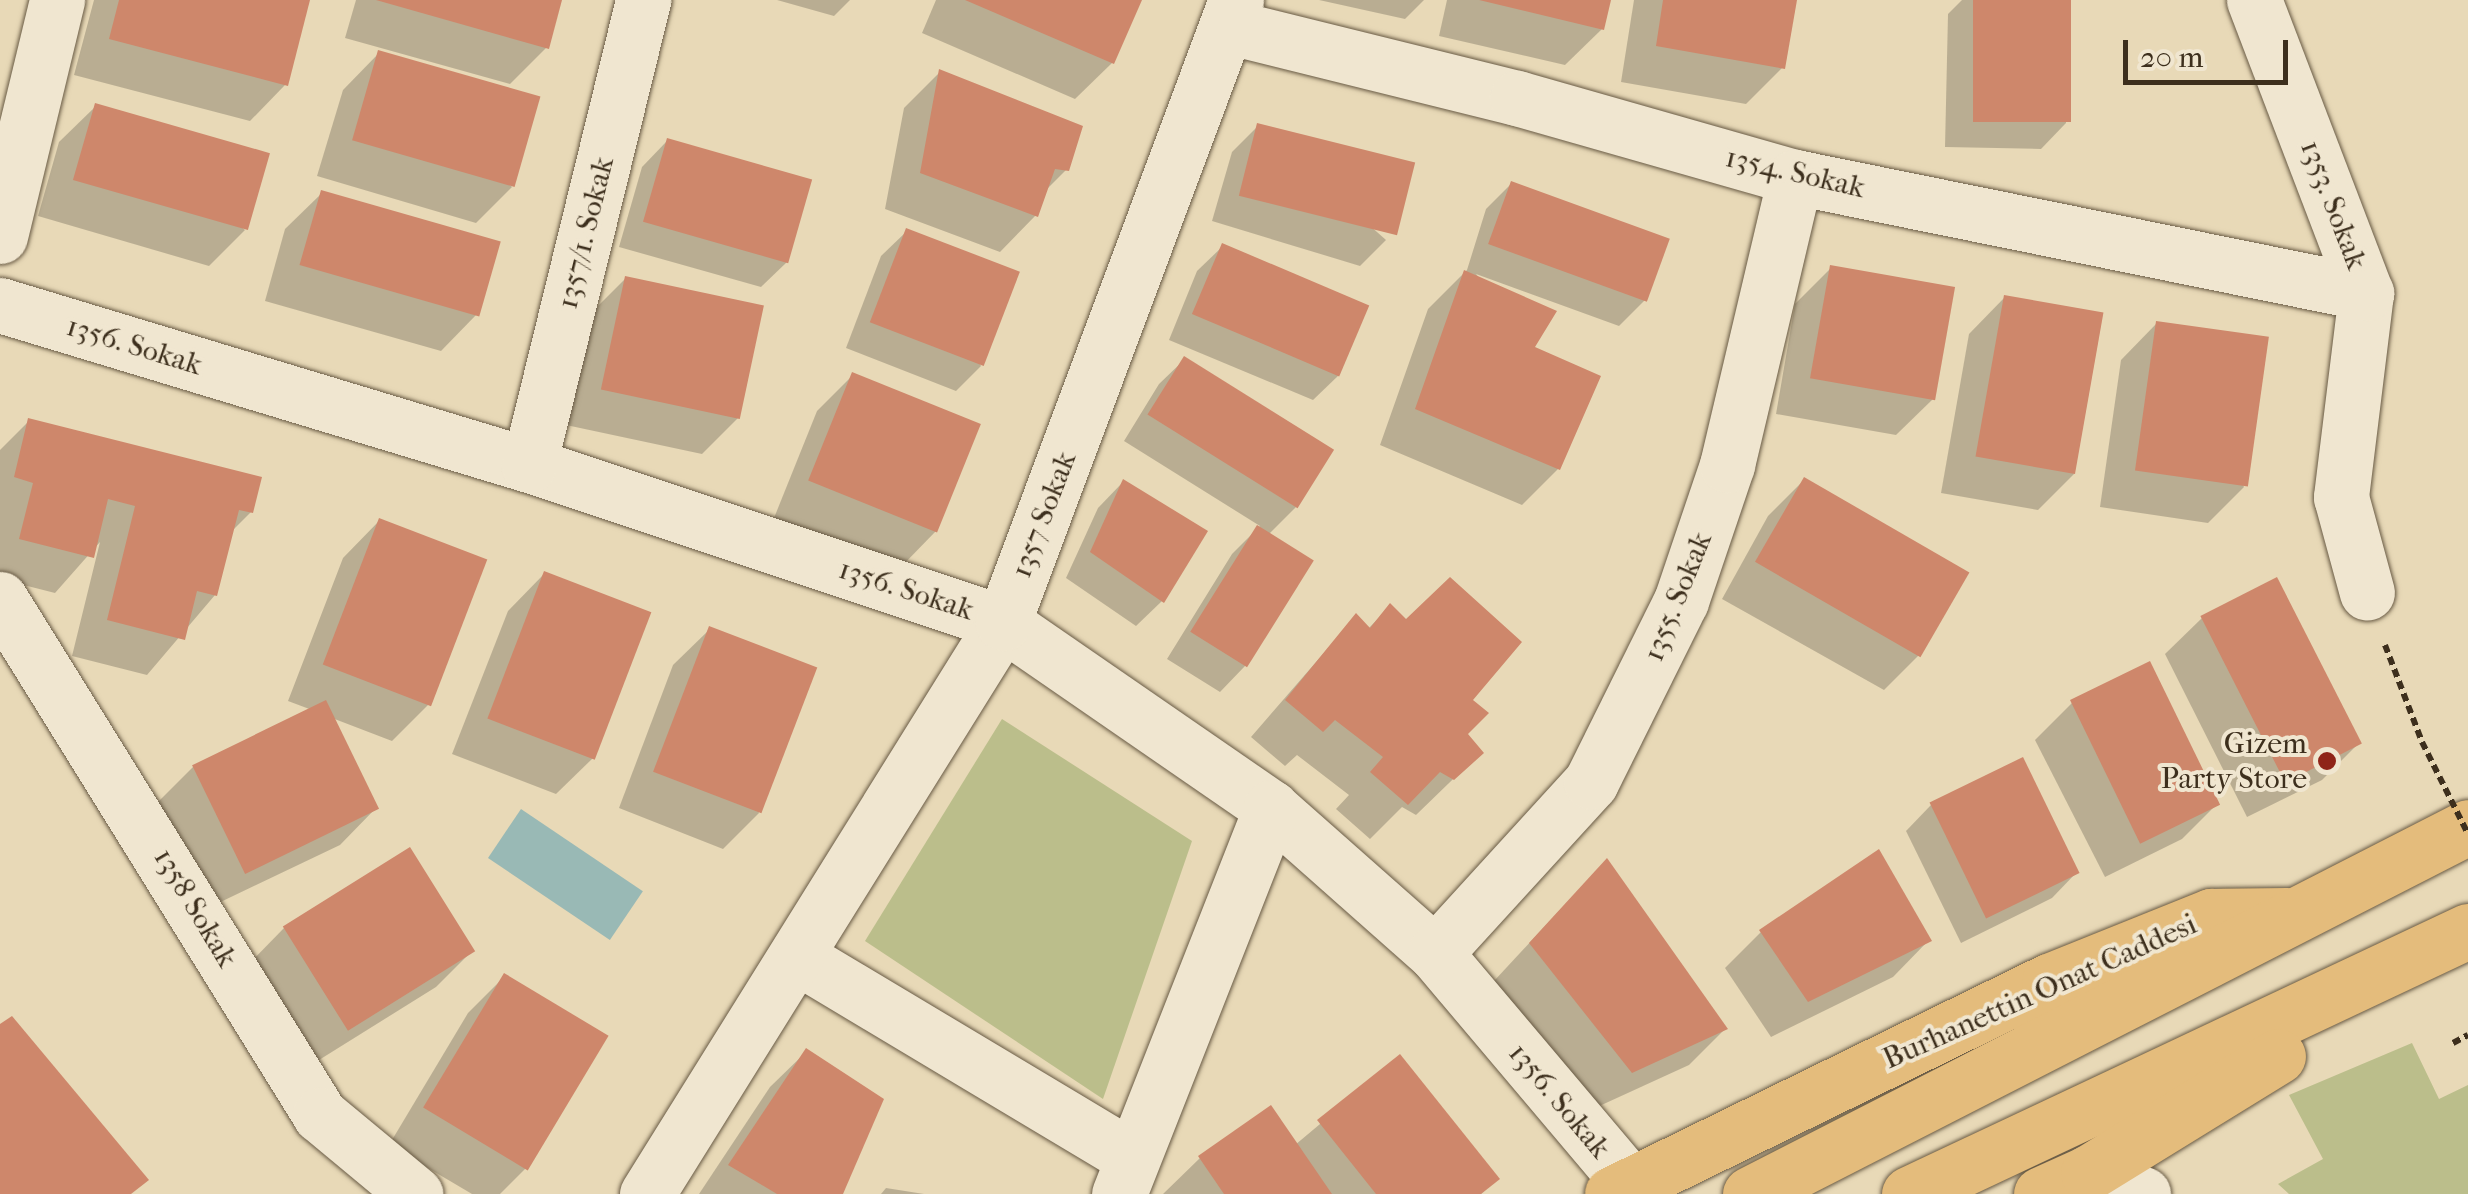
<!DOCTYPE html>
<style>
body{margin:0}
#map{position:relative;width:2468px;height:1194px;overflow:hidden;background:#e8d9b7;font-family:"IM FELL French Canon",serif}
div>[style]{position:absolute}
.green>*{inset:0;background:#bbbe8b}
.water>*{inset:0;background:#99b9b5;transform-origin:0 0}
.shadow>*{inset:0;background:#0003}
.building>*{inset:0;background:#ce876b;transform-origin:0 0}
.path>*{height:6px;margin-top:-3px;transform-origin:0;background:repeating-linear-gradient(90deg,#3d2f1d 0 8px,transparent 0 13px)}
.roads{filter:drop-shadow(0 0 2px #685a44) drop-shadow(0 0 2px #685a44)}
.minor>*{height:55px;margin:-27.5px;padding:0 27.5px;transform-origin:27.5px;border-radius:27.5px;background:#f0e6d0}
.major>*{height:55px;margin:-27.5px;padding:0 27.5px;transform-origin:27.5px;border-radius:27.5px;background:#e4bc7c}
.path-bridge>*{height:6px;margin-top:-3px;transform-origin:0;background:repeating-linear-gradient(90deg,#3d2f1d 0 8px,transparent 0 13px)}
.dots>*{width:28px;height:28px;translate:-50% -50%;box-sizing:border-box;border:5px solid #f0e6d0;border-radius:50%}
span{translate:-50% -50%;white-space:nowrap;text-align:center;line-height:1.15;-webkit-text-stroke:8px #f0e6d0;paint-order:stroke}
.street-label{font-size:30px;color:#3d2f1d}
.poi-label{font-size:30px;color:#3d2f1d}
.right{translate:-100% -50%;text-align:right}
.scale{position:absolute;left:2123px;top:40px;width:165px;height:45px;box-sizing:border-box;border:5px solid #3d2f1d;border-top:0;padding-left:12px;font-size:30px;line-height:35px;white-space:nowrap;color:#3d2f1d;-webkit-text-stroke:8px #f0e6d0;paint-order:stroke}
</style>
<div id="map">
<div class="green">
<i style="clip-path:polygon(1002px 719px,1192px 841px,1103px 1099px,865px 941px)"></i>
<i style="clip-path:polygon(2412px 1043px,2439px 1099px,2468px 1085px,2468px 1194px,2289px 1194px,2278px 1184px,2323px 1159px,2289px 1095px)"></i>
</div>
<div class="water">
<i style="left:521px;top:809px;width:147px;height:59px;rotate:34deg"></i>
</div>
<div class="shadow">
<i style="clip-path:polygon(94px 0,308px 0,286px 84px,250px 121px,74px 75px)"></i>
<i style="clip-path:polygon(356px 0,560px 0,546px 48px,510px 84px,345px 38px)"></i>
<i style="clip-path:polygon(777px 0,850px 0,834px 16px)"></i>
<i style="clip-path:polygon(936px 0,1139px 0,1112px 63px,1075px 99px,922px 33px)"></i>
<i style="clip-path:polygon(1319px 0,1424px 0,1405px 19px)"></i>
<i style="clip-path:polygon(1447px 0,1608px 0,1602px 29px,1565px 65px,1439px 36px)"></i>
<i style="clip-path:polygon(1634px 0,1794px 0,1783px 67px,1746px 104px,1621px 82px)"></i>
<i style="clip-path:polygon(1962px 0,2068px 0,2066px 123px,2041px 149px,1945px 147px,1948px 14px)"></i>
<i style="clip-path:polygon(379px 53px,512px 187px,476px 223px,317px 176px,343px 90px)"></i>
<i style="clip-path:polygon(940px 72px,1066px 170px,1044px 192px,1036px 215px,1000px 252px,885px 209px,904px 108px)"></i>
<i style="clip-path:polygon(96px 106px,245px 230px,209px 266px,38px 216px,59px 142px)"></i>
<i style="clip-path:polygon(1258px 126px,1386px 240px,1360px 266px,1212px 221px,1232px 152px)"></i>
<i style="clip-path:polygon(667px 141px,787px 262px,761px 287px,619px 247px,642px 167px)"></i>
<i style="clip-path:polygon(1512px 183px,1645px 300px,1619px 326px,1476px 274px,1532px 348px,1558px 469px,1522px 505px,1380px 445px,1428px 309px,1467px 270px,1486px 209px)"></i>
<i style="clip-path:polygon(322px 193px,477px 314px,441px 351px,265px 301px,285px 229px)"></i>
<i style="clip-path:polygon(907px 231px,981px 366px,956px 391px,846px 348px,881px 256px)"></i>
<i style="clip-path:polygon(1223px 246px,1339px 375px,1313px 400px,1169px 340px,1197px 271px)"></i>
<i style="clip-path:polygon(1831px 268px,1933px 399px,1896px 435px,1776px 414px,1795px 304px)"></i>
<i style="clip-path:polygon(625px 279px,738px 418px,702px 454px,566px 425px,589px 315px)"></i>
<i style="clip-path:polygon(2005px 297px,2074px 474px,2038px 510px,1941px 493px,1969px 334px)"></i>
<i style="clip-path:polygon(2157px 323px,2244px 487px,2208px 523px,2100px 507px,2121px 360px)"></i>
<i style="clip-path:polygon(1185px 359px,1296px 507px,1268px 535px,1245px 666px,1220px 692px,1167px 659px,1232px 554px,1260px 526px,1124px 441px,1159px 384px)"></i>
<i style="clip-path:polygon(853px 375px,936px 531px,900px 568px,774px 518px,817px 411px)"></i>
<i style="clip-path:polygon(29px 421px,251px 512px,231px 532px,215px 595px,147px 675px,72px 656px,100px 542px,55px 593px,0 579px,0 450px)"></i>
<i style="clip-path:polygon(1804px 480px,1920px 654px,1884px 690px,1722px 599px,1768px 516px)"></i>
<i style="clip-path:polygon(1123px 482px,1162px 601px,1136px 626px,1066px 578px,1098px 508px)"></i>
<i style="clip-path:polygon(379px 521px,428px 705px,392px 741px,332px 718px,376px 808px,340px 845px,208px 908px,157px 803px,193px 767px,312px 710px,288px 701px,343px 558px)"></i>
<i style="clip-path:polygon(544px 574px,593px 758px,556px 794px,452px 754px,508px 611px)"></i>
<i style="clip-path:polygon(1390px 606px,1470px 700px,1465px 734px,1480px 753px,1416px 815px,1402px 807px,1370px 839px,1336px 809px,1349px 795px,1297px 755px,1285px 766px,1251px 737px,1356px 616px,1368px 629px)"></i>
<i style="clip-path:polygon(2202px 618px,2358px 744px,2322px 780px,2247px 817px,2165px 654px)"></i>
<i style="clip-path:polygon(710px 629px,759px 813px,723px 849px,619px 808px,673px 665px)"></i>
<i style="clip-path:polygon(2072px 703px,2218px 803px,2182px 839px,2105px 877px,2035px 740px)"></i>
<i style="clip-path:polygon(1931px 805px,2077px 872px,2052px 898px,1961px 943px,1906px 831px)"></i>
<i style="clip-path:polygon(1571px 898px,1725px 1029px,1689px 1065px,1595px 1108px,1494px 981px)"></i>
<i style="clip-path:polygon(284px 928px,472px 951px,436px 987px,311px 1065px,248px 965px)"></i>
<i style="clip-path:polygon(1761px 932px,1929px 940px,1893px 977px,1771px 1037px,1725px 968px)"></i>
<i style="clip-path:polygon(504px 977px,526px 1168px,500px 1194px,472px 1194px,389px 1145px,468px 1013px)"></i>
<i style="clip-path:polygon(807px 1051px,841px 1194px,699px 1194px,770px 1087px)"></i>
<i style="clip-path:polygon(1400px 1057px,1497px 1178px,1481px 1194px,1163px 1194px,1200px 1158px,1295px 1145px)"></i>
<i style="clip-path:polygon(886px 1188px,924px 1194px,881px 1194px)"></i>
</div>
<div class="building">
<i style="clip-path:polygon(119px 0,310px 0,288px 86px,109px 39px)"></i>
<i style="clip-path:polygon(376px 0,562px 0,549px 49px)"></i>
<i style="clip-path:polygon(965px 0,1142px 0,1114px 64px)"></i>
<i style="clip-path:polygon(1479px 0,1611px 0,1604px 30px)"></i>
<i style="clip-path:polygon(1663px 0,1797px 0,1785px 69px,1656px 46px)"></i>
<i style="left:1973px;top:0;width:98px;height:122px"></i>
<i style="left:378px;top:50px;width:169px;height:94px;rotate:16deg"></i>
<i style="clip-path:polygon(939px 69px,1083px 126px,1069px 171px,1055px 169px,1038px 217px,920px 173px)"></i>
<i style="left:95px;top:103px;width:182px;height:80px;rotate:16deg"></i>
<i style="left:1257px;top:123px;width:163px;height:75px;rotate:14deg"></i>
<i style="left:667px;top:138px;width:151px;height:87px;rotate:16deg"></i>
<i style="left:1511px;top:181px;width:169px;height:67px;rotate:20deg"></i>
<i style="left:321px;top:190px;width:187px;height:78px;rotate:16deg"></i>
<i style="left:906px;top:228px;width:122px;height:101px;rotate:21deg"></i>
<i style="left:1222px;top:243px;width:160px;height:77px;rotate:23deg"></i>
<i style="left:1830px;top:265px;width:127px;height:115px;rotate:10deg"></i>
<i style="clip-path:polygon(1464px 270px,1557px 311px,1535px 347px,1601px 376px,1560px 470px,1415px 409px)"></i>
<i style="left:625px;top:276px;width:142px;height:116px;rotate:12deg"></i>
<i style="left:2004px;top:295px;width:101px;height:164px;rotate:10deg"></i>
<i style="left:2156px;top:321px;width:114px;height:151px;rotate:8deg"></i>
<i style="left:1184px;top:356px;width:177px;height:69px;rotate:32deg"></i>
<i style="left:852px;top:372px;width:139px;height:117px;rotate:22deg"></i>
<i style="clip-path:polygon(28px 418px,262px 477px,253px 513px,239px 510px,217px 596px,197px 591px,185px 640px,107px 620px,135px 506px,108px 499px,94px 558px,19px 539px,33px 483px,14px 477px)"></i>
<i style="left:1804px;top:477px;width:191px;height:98px;rotate:30deg"></i>
<i style="clip-path:polygon(1123px 479px,1208px 531px,1164px 603px,1090px 552px)"></i>
<i style="left:379px;top:518px;width:116px;height:157px;rotate:21deg"></i>
<i style="left:1257px;top:525px;width:67px;height:126px;rotate:32deg"></i>
<i style="left:544px;top:571px;width:115px;height:158px;rotate:21deg"></i>
<i style="clip-path:polygon(1450px 577px,1522px 642px,1473px 700px,1489px 713px,1468px 734px,1484px 753px,1454px 780px,1440px 772px,1408px 805px,1370px 772px,1383px 757px,1335px 720px,1323px 732px,1285px 700px,1356px 613px,1370px 628px,1390px 603px,1406px 619px)"></i>
<i style="left:2277px;top:577px;width:187px;height:86px;rotate:63deg"></i>
<i style="left:709px;top:626px;width:116px;height:156px;rotate:21deg"></i>
<i style="left:2150px;top:661px;width:160px;height:89px;rotate:64deg"></i>
<i style="left:326px;top:700px;width:121px;height:149px;rotate:64deg"></i>
<i style="left:2023px;top:757px;width:129px;height:104px;rotate:64deg"></i>
<i style="left:410px;top:847px;width:123px;height:150px;rotate:58deg"></i>
<i style="clip-path:polygon(1879px 849px,1932px 941px,1808px 1002px,1759px 930px)"></i>
<i style="clip-path:polygon(1607px 858px,1728px 1029px,1632px 1073px,1529px 943px)"></i>
<i style="left:504px;top:973px;width:122px;height:157px;rotate:31deg"></i>
<i style="clip-path:polygon(12px 1016px,149px 1180px,131px 1194px,0 1194px,0 1024px)"></i>
<i style="clip-path:polygon(806px 1048px,884px 1099px,843px 1194px,777px 1194px,728px 1165px)"></i>
<i style="clip-path:polygon(1400px 1054px,1500px 1179px,1481px 1194px,1376px 1194px,1317px 1120px)"></i>
<i style="clip-path:polygon(1271px 1105px,1332px 1194px,1224px 1194px,1198px 1156px)"></i>
</div>
<div class="path">
<i style="left:2385px;top:645px;width:104px;rotate:69.1deg"></i>
<i style="left:2453px;top:1043px;width:17px;rotate:-28deg"></i>
</div>
<div class="roads">
<div class="minor">
<i style="left:2254px;top:0;width:314px;rotate:69.1deg"></i>
<i style="left:2366px;top:293px;width:206px;rotate:97deg"></i>
<i style="left:2341px;top:497px;width:99px;rotate:74.8deg"></i>
<i style="left:1230px;top:27px;width:296px;rotate:13.9deg"></i>
<i style="left:1517px;top:98px;width:289px;rotate:15.9deg"></i>
<i style="left:1795px;top:177px;width:583px;rotate:11.48deg"></i>
<i style="left:0;top:236px;width:243px;rotate:-76.4deg"></i>
<i style="left:0;top:305px;width:553px;rotate:16.83deg"></i>
<i style="left:529px;top:465px;width:500px;rotate:18.4deg"></i>
<i style="left:1003px;top:623px;width:326px;rotate:34.6deg"></i>
<i style="left:1271px;top:808px;width:219px;rotate:41.5deg"></i>
<i style="left:1435px;top:953px;width:302px;rotate:49.8deg"></i>
<i style="left:529px;top:465px;width:479px;rotate:-76.2deg"></i>
<i style="left:0;top:599px;width:607px;rotate:58.19deg"></i>
<i style="left:320px;top:1115px;width:124px;rotate:39.7deg"></i>
<i style="left:1435px;top:953px;width:231px;rotate:-47.6deg"></i>
<i style="left:1591px;top:782px;width:202px;rotate:-63.6deg"></i>
<i style="left:1681px;top:601px;width:144px;rotate:-71.3deg"></i>
<i style="left:1727px;top:465px;width:296px;rotate:-76.7deg"></i>
<i style="left:799px;top:958px;width:386px;rotate:30.9deg"></i>
<i style="left:2088px;top:1173px;width:59px;rotate:20.9deg"></i>
<i style="left:647px;top:1194px;width:673px;rotate:-58.06deg"></i>
<i style="left:1003px;top:623px;width:665px;rotate:-69.49deg"></i>
<i style="left:1119px;top:1194px;width:415px;rotate:-68.5deg"></i>
</div>
<div class="major">
<i style="left:1612px;top:1194px;width:486px;rotate:-26deg"></i>
<i style="left:2049px;top:981px;width:175px;rotate:-21.9deg"></i>
<i style="left:2211px;top:916px;width:76px;rotate:-0.8deg"></i>
<i style="left:1750px;top:1194px;width:806px;rotate:-27.07deg"></i>
<i style="left:1909px;top:1194px;width:618px;rotate:-25.2deg"></i>
<i style="left:2041px;top:1194px;width:51px;rotate:-24.1deg"></i>
<i style="left:2088px;top:1173px;width:223px;rotate:-31.6deg"></i>
</div>
</div>
<div class="path-bridge">
<i style="left:2422px;top:742px;width:103px;rotate:63.4deg"></i>
</div>
<div class="dots">
<i style="left:2327px;top:761px;background:#8f2418"></i>
</div>
<div class="street-label">
<span style="left:1795px;top:173px;rotate:13deg">1354. Sokak</span>
<span style="left:2333px;top:205px;rotate:69deg">1353. Sokak</span>
<span style="left:586px;top:233px;rotate:-76deg">1357/1. Sokak</span>
<span style="left:134px;top:346px;rotate:17deg">1356. Sokak</span>
<span style="left:1044px;top:515px;rotate:-69deg">1357 Sokak</span>
<span style="left:906px;top:590px;rotate:18deg">1356. Sokak</span>
<span style="left:1678px;top:597px;rotate:-68deg">1355. Sokak</span>
<span style="left:195px;top:908px;rotate:59deg">1358 Sokak</span>
<span style="left:2040px;top:992px;rotate:-24deg">Burhanettin Onat Caddesi</span>
<span style="left:1559px;top:1101px;rotate:50deg">1356. Sokak</span>
</div>
<div class="poi-label">
<span class="right" style="left:2307px;top:761px">Gizem<br>Party Store</span>
</div>
<div class="scale">20 m</div>
</div>
